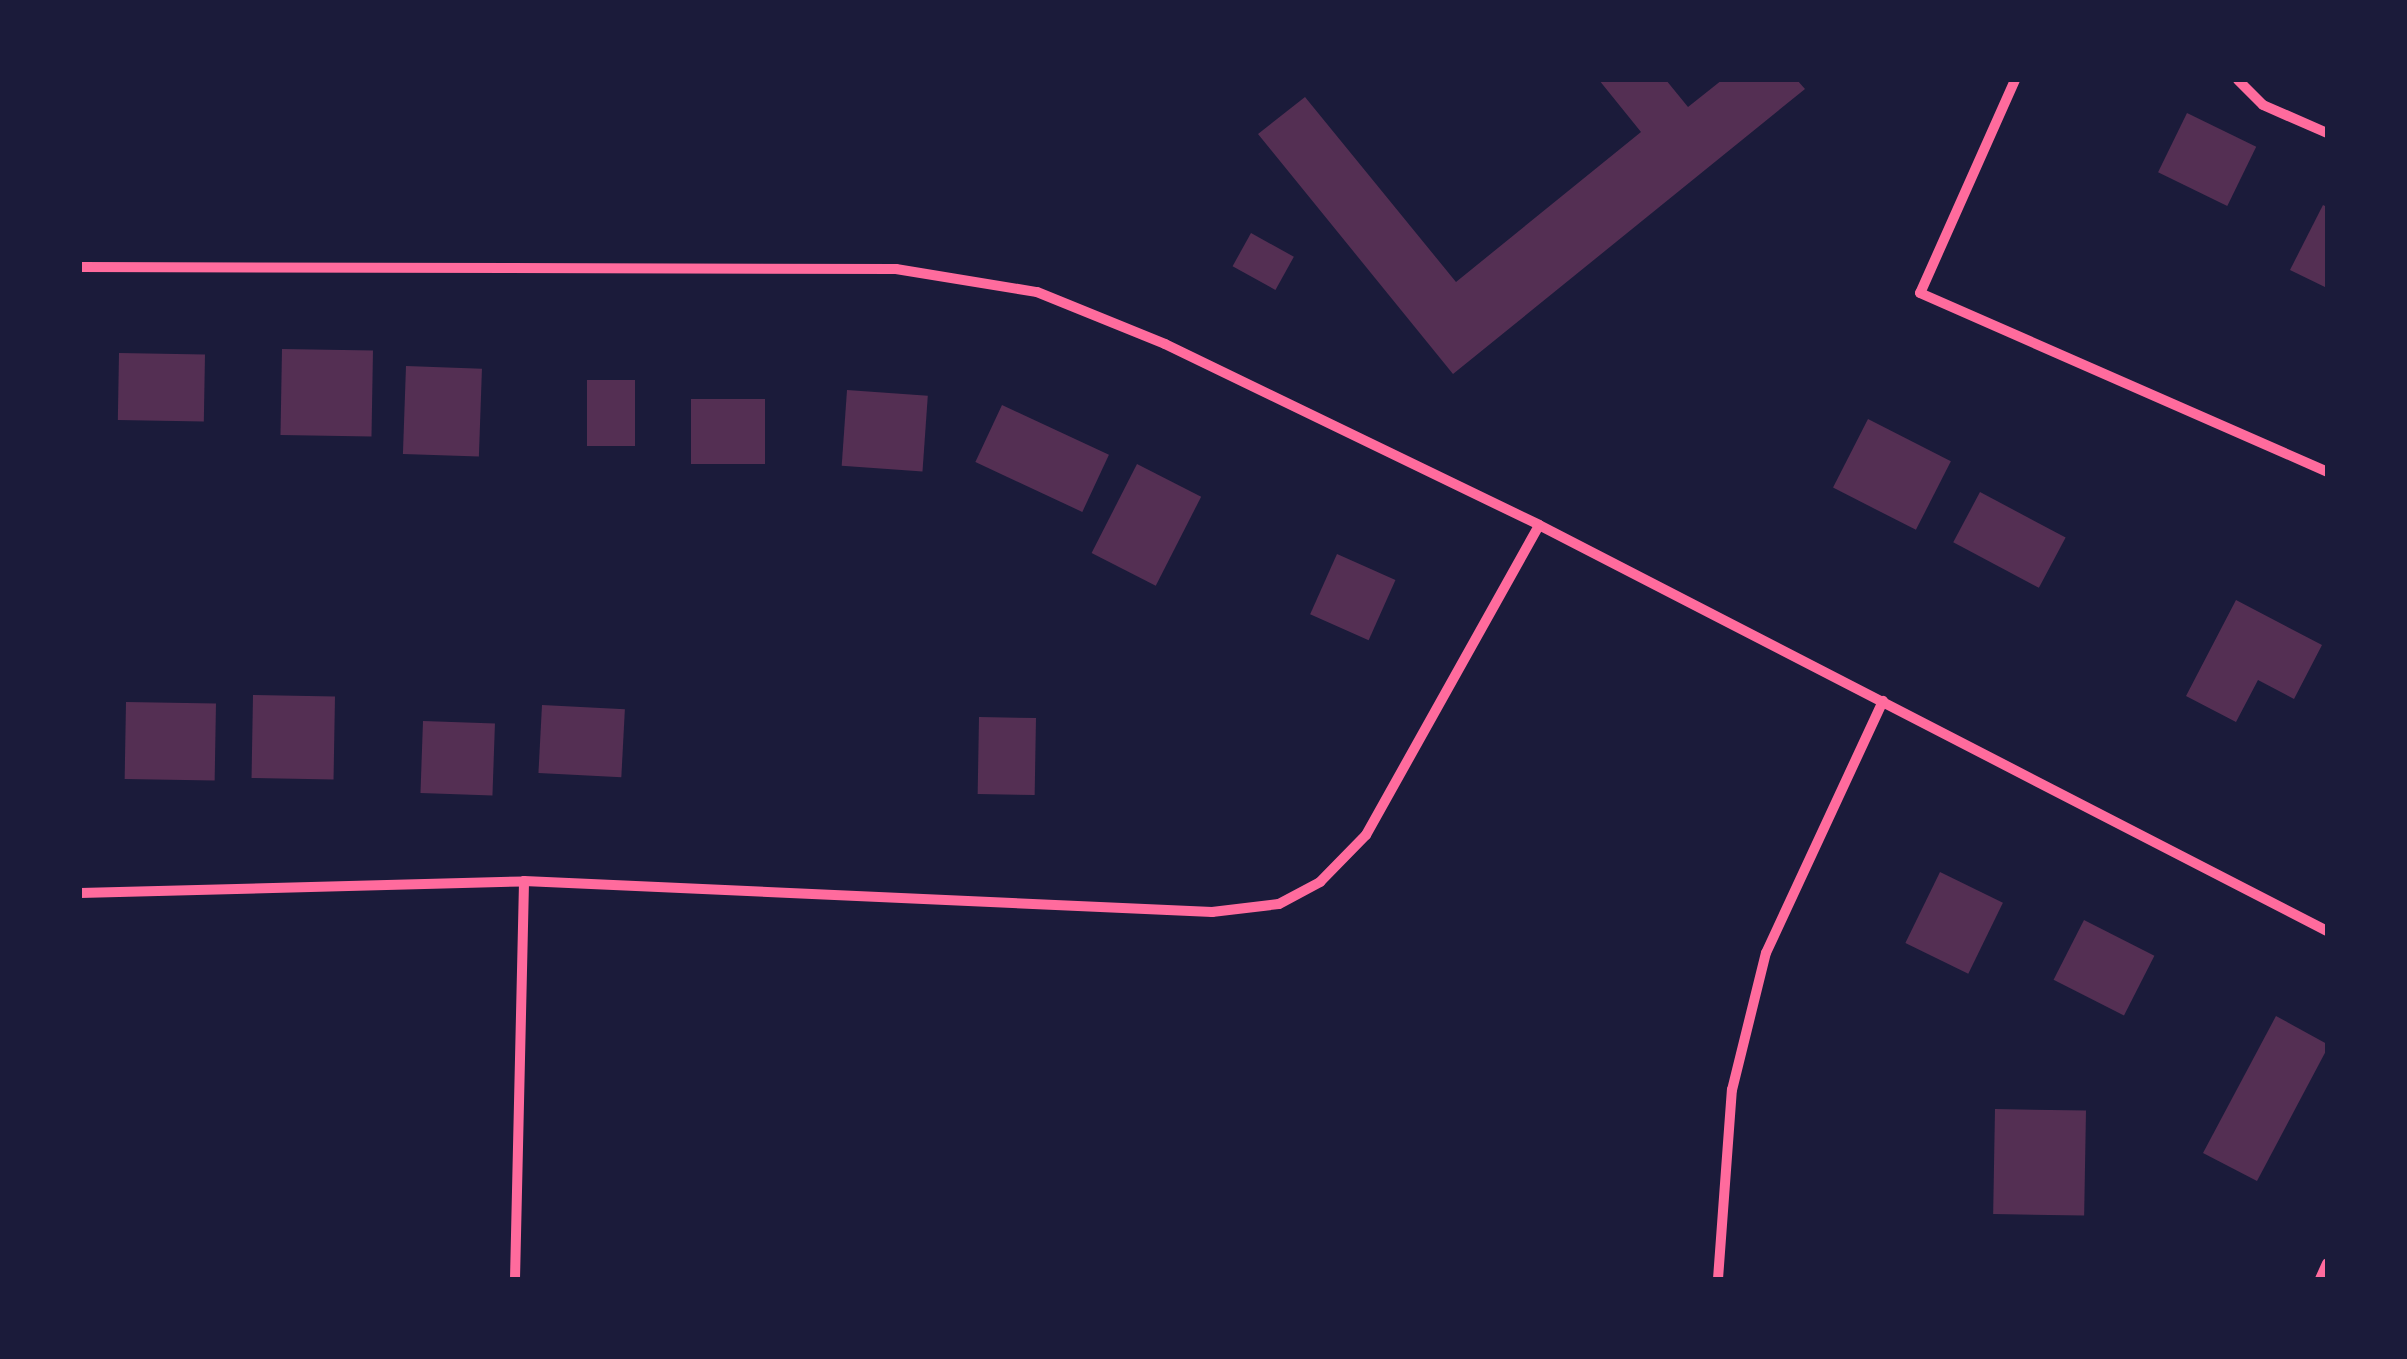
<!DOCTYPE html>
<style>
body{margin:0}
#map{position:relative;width:2407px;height:1359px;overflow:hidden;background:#1b1b3a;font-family:"Libre Baskerville",serif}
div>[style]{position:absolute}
.building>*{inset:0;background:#542f53;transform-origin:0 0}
.minor>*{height:10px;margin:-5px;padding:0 5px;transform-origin:5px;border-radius:5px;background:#ff6b9d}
span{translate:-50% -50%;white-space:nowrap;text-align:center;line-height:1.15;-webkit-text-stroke:8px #1b1b3a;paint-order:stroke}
.frame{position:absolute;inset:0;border:82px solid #1b1b3a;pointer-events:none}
</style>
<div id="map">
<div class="building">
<i style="clip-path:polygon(1599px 80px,1666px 80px,1688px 107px,1722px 80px,1797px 80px,1805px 89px,1453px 374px,1258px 134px,1305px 97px,1456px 282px,1641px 132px)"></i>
<i style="left:2187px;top:113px;width:77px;height:66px;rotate:26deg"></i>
<i style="clip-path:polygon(2323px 205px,2327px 207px,2327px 288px,2290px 270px)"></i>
<i style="left:1251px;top:233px;width:49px;height:38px;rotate:29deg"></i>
<i style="left:282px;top:349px;width:91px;height:86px;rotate:1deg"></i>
<i style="left:119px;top:353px;width:86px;height:67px;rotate:1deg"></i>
<i style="left:406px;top:366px;width:76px;height:88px;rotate:2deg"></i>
<i style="left:587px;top:380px;width:48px;height:66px"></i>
<i style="left:847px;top:390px;width:81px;height:76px;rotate:4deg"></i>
<i style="left:691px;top:399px;width:74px;height:65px"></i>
<i style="left:1002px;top:405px;width:118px;height:63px;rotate:25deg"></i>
<i style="left:1868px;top:419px;width:93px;height:77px;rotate:27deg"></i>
<i style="left:1137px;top:464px;width:72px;height:100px;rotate:27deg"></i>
<i style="left:1980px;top:492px;width:97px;height:57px;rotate:28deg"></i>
<i style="left:1337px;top:554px;width:64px;height:66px;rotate:24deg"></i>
<i style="clip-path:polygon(2236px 600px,2322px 645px,2294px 699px,2258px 680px,2236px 722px,2186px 696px)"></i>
<i style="left:253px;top:695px;width:82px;height:83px;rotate:1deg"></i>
<i style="left:126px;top:702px;width:90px;height:77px;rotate:1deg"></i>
<i style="left:542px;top:705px;width:83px;height:68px;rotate:3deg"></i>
<i style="left:979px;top:717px;width:57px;height:77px;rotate:1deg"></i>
<i style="left:423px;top:721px;width:72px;height:72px;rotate:2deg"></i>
<i style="left:1940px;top:872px;width:70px;height:79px;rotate:26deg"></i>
<i style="left:2084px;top:920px;width:79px;height:67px;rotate:27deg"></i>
<i style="clip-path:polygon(2276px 1016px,2327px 1044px,2327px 1049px,2257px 1181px,2203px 1153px)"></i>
<i style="left:1995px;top:1109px;width:91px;height:105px;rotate:1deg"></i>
</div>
<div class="minor">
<i style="left:2015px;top:80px;width:233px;rotate:114deg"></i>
<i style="left:1920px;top:293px;width:445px;rotate:23.7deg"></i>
<i style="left:2238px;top:80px;width:35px;rotate:45deg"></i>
<i style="left:2263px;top:105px;width:70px;rotate:23.6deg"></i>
<i style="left:80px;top:267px;width:816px;rotate:0.14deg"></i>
<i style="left:896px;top:269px;width:143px;rotate:9.3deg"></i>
<i style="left:1037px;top:292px;width:138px;rotate:22.1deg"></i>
<i style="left:1165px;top:344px;width:415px;rotate:25.8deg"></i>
<i style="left:1539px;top:525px;width:886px;rotate:27.26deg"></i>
<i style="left:80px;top:893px;width:444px;rotate:-1.5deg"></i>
<i style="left:524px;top:881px;width:689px;rotate:2.58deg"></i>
<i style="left:1212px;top:912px;width:67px;rotate:-6.8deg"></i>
<i style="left:1279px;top:904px;width:47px;rotate:-28.2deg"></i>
<i style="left:1320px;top:882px;width:66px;rotate:-45.6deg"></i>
<i style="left:1366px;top:835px;width:355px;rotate:-60.8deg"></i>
<i style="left:515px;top:1279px;width:398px;rotate:-88.7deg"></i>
<i style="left:1718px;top:1279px;width:190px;rotate:-85.8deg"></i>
<i style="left:1732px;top:1090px;width:141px;rotate:-76.1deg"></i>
<i style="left:1766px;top:953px;width:278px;rotate:-65.1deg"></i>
<i style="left:2320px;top:1279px;width:17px;rotate:-66deg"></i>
</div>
<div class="frame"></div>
</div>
